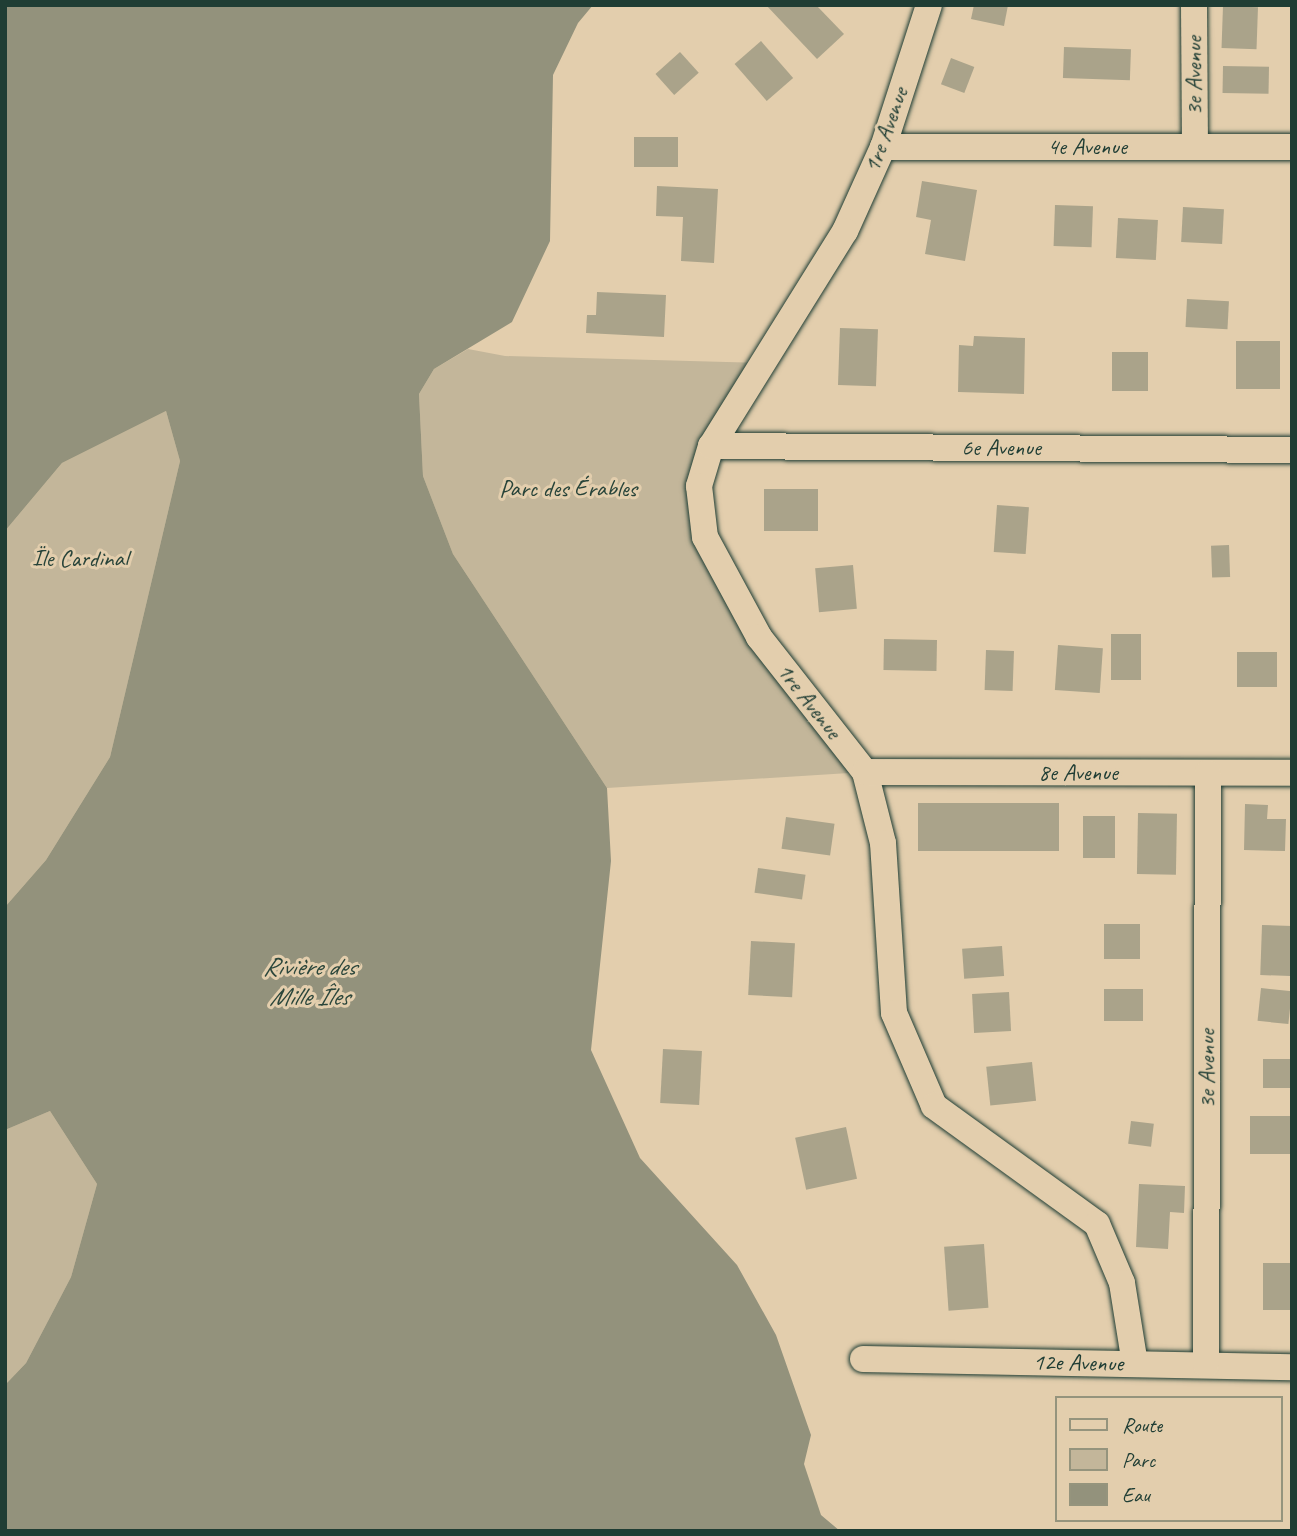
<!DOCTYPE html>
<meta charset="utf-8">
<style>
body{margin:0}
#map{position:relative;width:1297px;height:1536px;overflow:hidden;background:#e3cead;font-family:Caveat,sans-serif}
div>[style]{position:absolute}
.green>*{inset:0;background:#c3b69a}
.water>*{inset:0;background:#93927c}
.building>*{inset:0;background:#aaa38a;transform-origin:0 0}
.roads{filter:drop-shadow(0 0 2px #1f3d34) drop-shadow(0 0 2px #1f3d34)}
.minor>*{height:26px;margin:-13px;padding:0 13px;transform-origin:13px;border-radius:13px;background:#e3cead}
span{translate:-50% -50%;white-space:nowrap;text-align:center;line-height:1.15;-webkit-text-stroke:6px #e3cead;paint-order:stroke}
.street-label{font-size:24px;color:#1f3d34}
.park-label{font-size:24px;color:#274339}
.water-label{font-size:26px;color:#2b463b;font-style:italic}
.frame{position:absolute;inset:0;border:7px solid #1f3d34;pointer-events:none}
.legend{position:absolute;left:1055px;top:1396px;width:228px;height:126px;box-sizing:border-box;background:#e3cead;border:2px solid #95947d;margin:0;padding:9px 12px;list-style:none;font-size:21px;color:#1f3d34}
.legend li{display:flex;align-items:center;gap:14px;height:35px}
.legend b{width:35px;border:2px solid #95947d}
</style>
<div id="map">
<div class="green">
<i style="clip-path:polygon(468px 349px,505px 356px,763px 363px,711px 446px,705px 537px,865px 772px,607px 788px,453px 554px,423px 476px,419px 394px,434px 369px)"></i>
<i style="clip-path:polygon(166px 411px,180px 461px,110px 757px,46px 860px,5px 907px,5px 531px,62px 463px)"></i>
<i style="clip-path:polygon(50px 1111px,97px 1184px,71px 1277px,26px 1363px,5px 1385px,5px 1130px)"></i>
</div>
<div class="water">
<i style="clip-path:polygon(5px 5px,593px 5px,578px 23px,553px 75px,550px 241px,512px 322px,434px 369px,419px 394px,423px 476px,453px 554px,607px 788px,611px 861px,591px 1050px,640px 1158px,737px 1265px,776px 1335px,811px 1435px,804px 1464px,821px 1515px,840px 1531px,5px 1531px,5px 1385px,26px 1363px,71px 1277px,97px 1184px,50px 1111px,5px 1130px,5px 907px,46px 860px,110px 757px,180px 461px,166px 411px,62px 463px,5px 531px)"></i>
</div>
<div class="building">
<i style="clip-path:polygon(766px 5px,816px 5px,844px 34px,817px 59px)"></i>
<i style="clip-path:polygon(974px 5px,1008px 5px,1004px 26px,971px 19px)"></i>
<i style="left:1223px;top:6px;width:35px;height:42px;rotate:2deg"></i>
<i style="left:761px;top:41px;width:49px;height:35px;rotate:49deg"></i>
<i style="left:1064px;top:47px;width:67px;height:31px;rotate:2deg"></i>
<i style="left:680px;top:52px;width:28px;height:33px;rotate:48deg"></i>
<i style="left:951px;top:58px;width:25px;height:28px;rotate:21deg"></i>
<i style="left:1223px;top:66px;width:46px;height:27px;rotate:1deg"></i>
<i style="left:678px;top:137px;width:30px;height:44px;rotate:90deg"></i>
<i style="clip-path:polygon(922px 181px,977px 190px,965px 261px,925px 254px,931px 220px,916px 217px)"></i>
<i style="clip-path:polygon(657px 186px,718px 189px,714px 263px,681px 261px,683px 217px,656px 216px)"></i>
<i style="left:1055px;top:205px;width:38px;height:41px;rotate:2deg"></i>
<i style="left:1183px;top:207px;width:41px;height:35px;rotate:3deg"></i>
<i style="left:1118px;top:218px;width:40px;height:40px;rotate:3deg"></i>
<i style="clip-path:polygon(597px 292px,666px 295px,664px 337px,586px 333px,587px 315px,596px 315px)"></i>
<i style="left:1187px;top:299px;width:42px;height:28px;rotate:3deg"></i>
<i style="left:840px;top:328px;width:38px;height:57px;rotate:2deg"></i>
<i style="clip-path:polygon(974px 336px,1025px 338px,1024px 394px,958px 392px,959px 345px,973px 346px)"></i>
<i style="left:1236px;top:341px;width:44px;height:48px"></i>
<i style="left:1112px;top:352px;width:36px;height:39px"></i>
<i style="left:818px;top:489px;width:42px;height:54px;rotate:90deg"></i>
<i style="left:997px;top:505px;width:32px;height:47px;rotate:4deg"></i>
<i style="left:1229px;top:545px;width:32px;height:18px;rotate:88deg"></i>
<i style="left:853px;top:565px;width:44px;height:38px;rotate:85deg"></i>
<i style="left:1111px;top:634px;width:30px;height:46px"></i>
<i style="left:884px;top:639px;width:53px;height:31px;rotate:1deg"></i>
<i style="left:1058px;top:645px;width:45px;height:45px;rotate:4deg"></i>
<i style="left:986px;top:650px;width:28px;height:40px;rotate:2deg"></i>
<i style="left:1237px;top:652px;width:40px;height:35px"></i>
<i style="left:918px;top:803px;width:141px;height:48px"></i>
<i style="clip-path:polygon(1245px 804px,1268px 805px,1267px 819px,1286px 819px,1285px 851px,1244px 850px)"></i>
<i style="left:1138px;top:813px;width:39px;height:61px;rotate:1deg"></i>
<i style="left:1083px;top:816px;width:32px;height:42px"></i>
<i style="left:786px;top:817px;width:49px;height:32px;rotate:8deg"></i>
<i style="left:758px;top:868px;width:48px;height:25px;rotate:8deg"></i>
<i style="left:1104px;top:924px;width:36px;height:35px"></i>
<i style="left:1262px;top:925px;width:30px;height:50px;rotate:2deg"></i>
<i style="left:751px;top:941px;width:44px;height:54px;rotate:3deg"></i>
<i style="left:1002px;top:946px;width:30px;height:40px;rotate:86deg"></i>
<i style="left:1261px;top:988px;width:31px;height:33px;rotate:6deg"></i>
<i style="left:1104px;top:989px;width:39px;height:32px"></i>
<i style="left:1009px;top:992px;width:39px;height:37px;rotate:87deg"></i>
<i style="left:663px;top:1049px;width:39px;height:54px;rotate:3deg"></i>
<i style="left:1263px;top:1059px;width:29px;height:29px"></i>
<i style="left:1032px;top:1062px;width:39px;height:46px;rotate:84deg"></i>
<i style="left:1292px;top:1116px;width:38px;height:42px;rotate:90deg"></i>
<i style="left:1131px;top:1121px;width:23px;height:23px;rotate:7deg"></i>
<i style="left:846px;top:1127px;width:53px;height:52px;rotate:78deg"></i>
<i style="clip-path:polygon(1139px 1184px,1185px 1186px,1184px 1213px,1170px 1212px,1168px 1249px,1136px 1247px)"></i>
<i style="left:984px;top:1244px;width:64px;height:40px;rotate:86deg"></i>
<i style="left:1263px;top:1263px;width:29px;height:47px"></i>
</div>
<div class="roads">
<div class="minor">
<i style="left:929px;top:5px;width:149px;rotate:107.9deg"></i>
<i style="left:883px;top:147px;width:92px;rotate:114.3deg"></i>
<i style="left:845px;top:231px;width:253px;rotate:121.9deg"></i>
<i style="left:711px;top:446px;width:42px;rotate:106.7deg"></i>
<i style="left:699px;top:486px;width:51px;rotate:83.3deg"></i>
<i style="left:705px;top:537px;width:114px;rotate:61.6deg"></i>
<i style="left:759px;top:637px;width:172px;rotate:51.9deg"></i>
<i style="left:865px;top:772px;width:73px;rotate:75.8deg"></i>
<i style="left:883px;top:843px;width:170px;rotate:86.3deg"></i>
<i style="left:894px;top:1013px;width:101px;rotate:66.7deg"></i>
<i style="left:934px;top:1106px;width:201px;rotate:35.9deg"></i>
<i style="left:1097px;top:1224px;width:64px;rotate:67deg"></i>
<i style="left:1122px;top:1283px;width:82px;rotate:80.9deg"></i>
<i style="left:1194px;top:5px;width:142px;rotate:89.6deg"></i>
<i style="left:883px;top:147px;width:409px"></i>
<i style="left:711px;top:446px;width:581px;rotate:0.39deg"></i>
<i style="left:865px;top:772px;width:427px;rotate:0.1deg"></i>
<i style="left:863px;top:1359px;width:429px;rotate:1.1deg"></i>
<i style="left:1206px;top:1365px;width:592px;rotate:-89.81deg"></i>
</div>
</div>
<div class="street-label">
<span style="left:1194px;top:76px;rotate:-90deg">3e Avenue</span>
<span style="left:886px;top:130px;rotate:-70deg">1re Avenue</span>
<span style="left:1087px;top:147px">4e Avenue</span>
<span style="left:1001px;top:448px">6e Avenue</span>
<span style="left:809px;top:701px;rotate:52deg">1re Avenue</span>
<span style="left:1078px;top:773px">8e Avenue</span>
<span style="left:1207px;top:1069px;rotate:-90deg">3e Avenue</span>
<span style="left:1078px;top:1363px;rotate:1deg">12e Avenue</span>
</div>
<div class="park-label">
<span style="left:568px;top:489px">Parc des Érables</span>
<span style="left:80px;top:559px">Ïle Cardinal</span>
</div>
<div class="water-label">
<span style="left:309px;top:982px">Rivière des<br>Mille Îles</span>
</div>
<div class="frame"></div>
<ul class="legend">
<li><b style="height:9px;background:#e3cead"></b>Route</li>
<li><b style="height:19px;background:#c3b69a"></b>Parc</li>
<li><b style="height:19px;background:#93927c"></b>Eau</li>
</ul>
</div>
